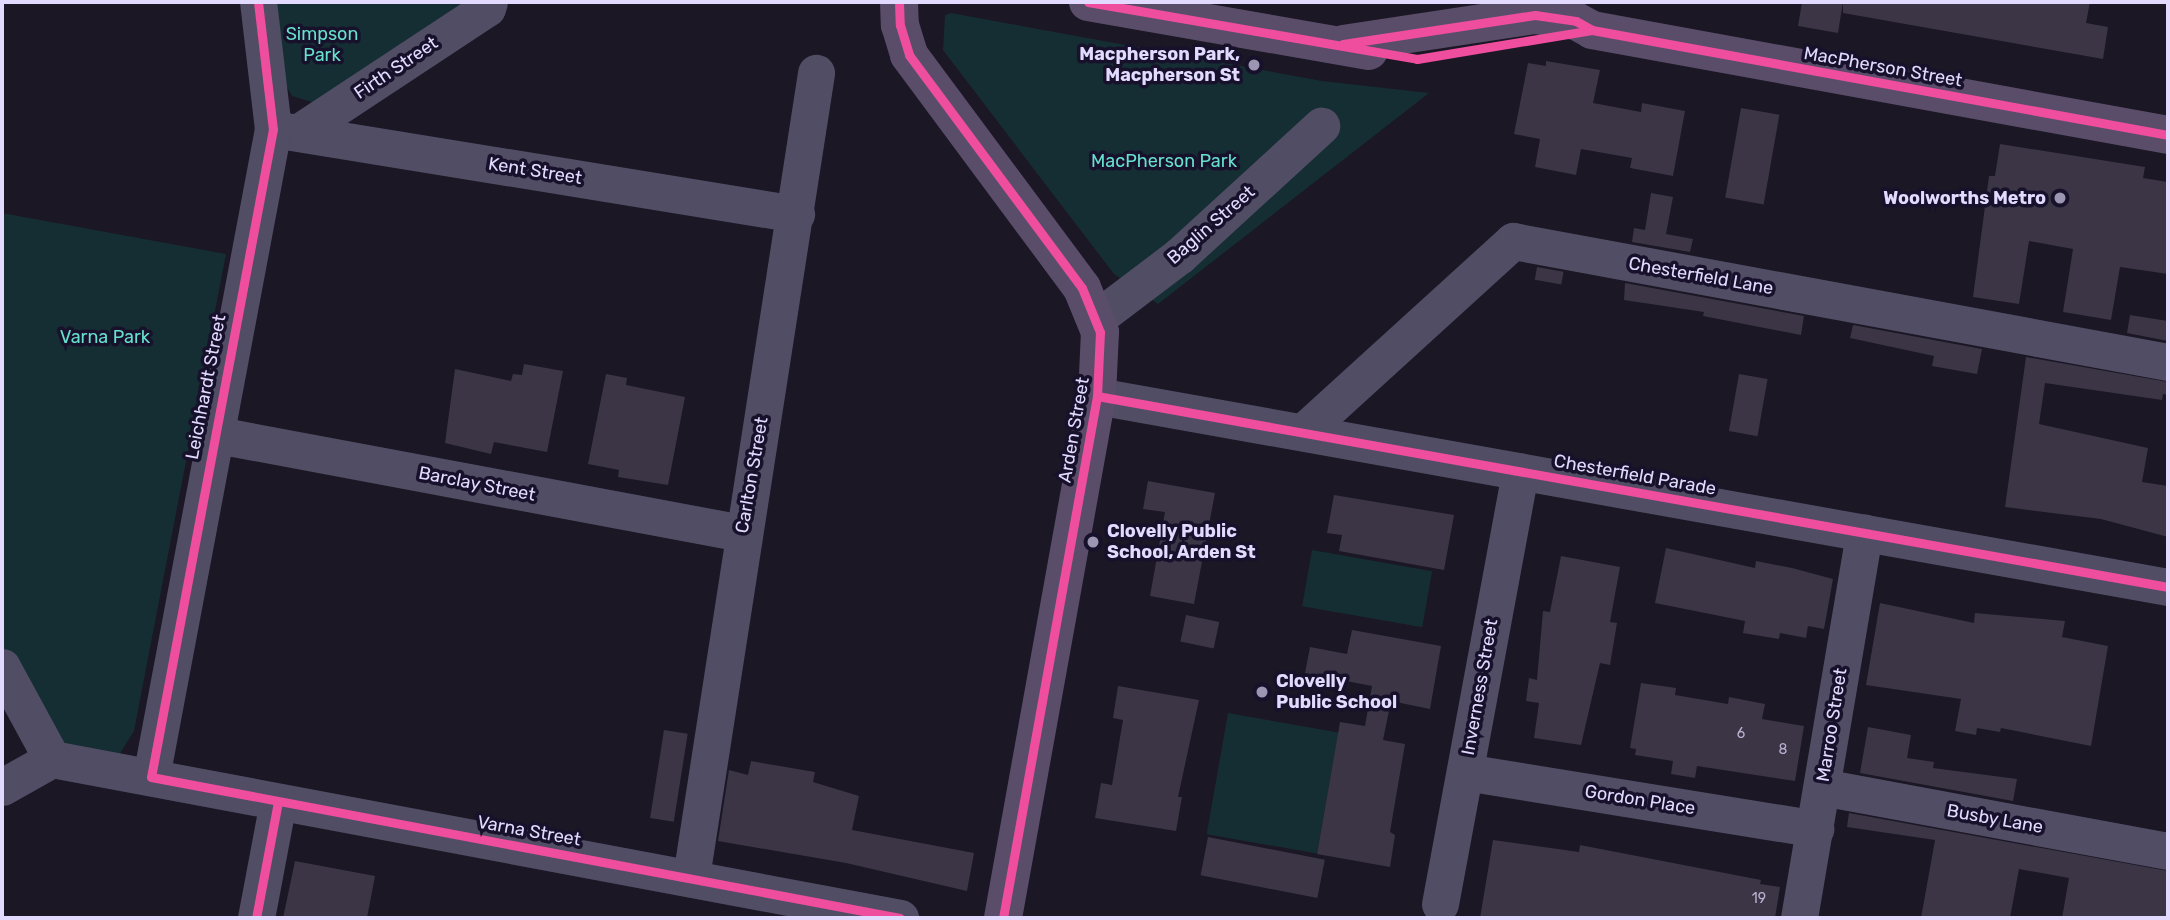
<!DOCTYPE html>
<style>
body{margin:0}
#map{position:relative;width:2170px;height:920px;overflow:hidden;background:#1b1725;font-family:Rubik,sans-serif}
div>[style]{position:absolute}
.green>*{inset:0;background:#152e33;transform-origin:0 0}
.building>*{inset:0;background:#3b3546;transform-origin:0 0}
.minor>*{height:37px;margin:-18.5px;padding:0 18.5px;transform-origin:18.5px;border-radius:18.5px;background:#514d65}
.major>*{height:38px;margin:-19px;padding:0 19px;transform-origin:19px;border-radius:19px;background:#5a4d6a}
.cycleway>*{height:9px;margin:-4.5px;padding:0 4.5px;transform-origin:4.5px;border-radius:4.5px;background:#ef4d9e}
.dots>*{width:19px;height:19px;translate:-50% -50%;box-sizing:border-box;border:4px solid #18112b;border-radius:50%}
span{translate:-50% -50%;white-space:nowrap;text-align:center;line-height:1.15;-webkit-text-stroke:7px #18112b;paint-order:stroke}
.number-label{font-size:14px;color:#b9b2d1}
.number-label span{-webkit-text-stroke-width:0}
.park-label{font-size:18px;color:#66e0cf}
.poi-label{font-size:18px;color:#e3dbff;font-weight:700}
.right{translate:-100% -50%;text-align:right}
.left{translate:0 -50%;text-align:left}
.street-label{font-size:18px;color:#e3dbff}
.frame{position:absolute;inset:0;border:4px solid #e3dbff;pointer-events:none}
</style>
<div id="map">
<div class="green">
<i style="clip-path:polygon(273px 2px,467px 2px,315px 103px,292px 96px,281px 76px)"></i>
<i style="clip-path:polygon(951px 13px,1322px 81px,1429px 93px,1158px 304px,1114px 274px,943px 50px,945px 15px)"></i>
<i style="clip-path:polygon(2px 213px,226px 254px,134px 731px,119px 755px,71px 749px,52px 737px,2px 645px)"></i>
<i style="left:1312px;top:550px;width:122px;height:57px;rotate:10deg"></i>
<i style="left:1228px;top:713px;width:112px;height:123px;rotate:10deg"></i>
</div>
<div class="building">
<i style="clip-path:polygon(1802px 2px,2090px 2px,2086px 23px,2108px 27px,2103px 59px,1843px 13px,1843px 2px,1838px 33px,1798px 26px)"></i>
<i style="clip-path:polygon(1546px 61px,1600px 70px,1593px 103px,1641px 112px,1642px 103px,1685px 111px,1673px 176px,1630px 168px,1632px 158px,1581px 149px,1576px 175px,1535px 167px,1540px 139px,1514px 134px,1528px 63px,1546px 66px)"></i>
<i style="left:1741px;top:108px;width:39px;height:91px;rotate:10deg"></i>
<i style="clip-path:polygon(2000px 144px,2145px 167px,2143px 178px,2168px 182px,2168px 274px,2120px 267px,2111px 320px,2063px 312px,2073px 249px,2029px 241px,2019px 304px,1973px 297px,1989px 176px,1995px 176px)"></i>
<i style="clip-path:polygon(1651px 193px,1673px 197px,1666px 234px,1693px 239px,1690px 252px,1632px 242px,1634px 228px,1645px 230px)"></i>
<i style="left:1537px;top:267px;width:27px;height:13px;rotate:10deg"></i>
<i style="clip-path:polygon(1625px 283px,1804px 316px,1801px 335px,1703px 316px,1704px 312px,1624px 300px)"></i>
<i style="clip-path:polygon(2130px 315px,2168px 321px,2168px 341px,2127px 333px)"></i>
<i style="clip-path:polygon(1853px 325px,1982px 349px,1977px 374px,1932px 366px,1934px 356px,1850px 338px)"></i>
<i style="clip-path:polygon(2026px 357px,2168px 382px,2168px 395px,2163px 394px,2162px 400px,2045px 383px,2039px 424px,2148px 448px,2142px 482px,2168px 486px,2168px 537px,2101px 519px,2005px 507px)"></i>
<i style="clip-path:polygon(524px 364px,563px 371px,547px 452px,494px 442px,491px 454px,445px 443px,455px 369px,511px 381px,513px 374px,522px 375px)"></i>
<i style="clip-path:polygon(606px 374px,627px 378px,626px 385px,685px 397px,668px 485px,618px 477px,619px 470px,588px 464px)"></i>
<i style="left:1739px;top:374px;width:29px;height:58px;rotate:10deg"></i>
<i style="clip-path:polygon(1148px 481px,1215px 493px,1194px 604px,1150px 596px,1165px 512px,1143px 509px)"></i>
<i style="clip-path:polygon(1334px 495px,1454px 515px,1444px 570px,1339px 551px,1342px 535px,1327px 533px)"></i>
<i style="clip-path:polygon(1666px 548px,1755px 568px,1756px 561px,1792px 568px,1833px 579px,1824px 629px,1808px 626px,1806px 638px,1780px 633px,1779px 639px,1743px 633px,1745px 621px,1655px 603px)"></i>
<i style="clip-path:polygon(1561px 556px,1620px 567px,1610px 622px,1617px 623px,1610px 665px,1600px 663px,1581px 745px,1534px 738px,1539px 703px,1526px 701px,1529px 678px,1537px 680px,1543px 611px,1550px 612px)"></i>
<i style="clip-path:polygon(1880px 603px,1974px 623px,1975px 613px,2065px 621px,2062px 637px,2108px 646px,2091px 746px,2001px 728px,2000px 732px,1977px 728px,1976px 735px,1955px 731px,1961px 699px,1866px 685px)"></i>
<i style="left:1186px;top:615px;width:34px;height:27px;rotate:12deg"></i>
<i style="clip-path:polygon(1352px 630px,1441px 646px,1430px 709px,1391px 701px,1383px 740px,1405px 744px,1390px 832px,1395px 835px,1390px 867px,1317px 854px,1340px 722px,1365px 726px,1372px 686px,1305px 673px,1310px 647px,1347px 654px)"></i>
<i style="clip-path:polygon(1641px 683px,1676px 688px,1675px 695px,1728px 704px,1729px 697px,1765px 704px,1762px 719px,1804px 726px,1795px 781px,1697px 766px,1695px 778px,1671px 774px,1673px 761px,1635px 755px,1636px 749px,1630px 748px)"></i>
<i style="clip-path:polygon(1118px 686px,1199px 700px,1178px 797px,1182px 797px,1176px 831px,1095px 818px,1101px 783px,1112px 785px,1123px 720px,1113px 718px)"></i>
<i style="clip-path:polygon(1868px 727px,1911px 735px,1907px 758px,1934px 762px,1933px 768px,2017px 779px,2013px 801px,1860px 773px)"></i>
<i style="left:664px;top:730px;width:24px;height:89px;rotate:9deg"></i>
<i style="clip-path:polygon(751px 761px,815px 772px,813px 782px,859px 796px,852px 830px,974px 853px,967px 891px,846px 863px,718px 841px,729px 770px,748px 775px)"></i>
<i style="clip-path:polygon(1849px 813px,2168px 871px,2168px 918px,2062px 918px,2069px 878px,2019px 869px,2010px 918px,1921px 918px,1935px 840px,1847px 827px)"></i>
<i style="left:1208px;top:837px;width:119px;height:39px;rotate:11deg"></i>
<i style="clip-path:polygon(1493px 840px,1579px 852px,1580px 845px,1761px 880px,1760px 884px,1780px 887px,1775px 918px,1480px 918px)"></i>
<i style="clip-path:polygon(295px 861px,375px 876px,367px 918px,283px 918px)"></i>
</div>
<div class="minor">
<i style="left:273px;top:129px;width:530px;rotate:9.23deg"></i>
<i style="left:299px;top:132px;width:225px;rotate:-33.4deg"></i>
<i style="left:487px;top:8px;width:6px;rotate:-72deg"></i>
<i style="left:1097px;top:318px;width:103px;rotate:-37.1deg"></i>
<i style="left:1179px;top:256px;width:193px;rotate:-42.5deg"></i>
<i style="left:1097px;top:396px;width:1088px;rotate:10.11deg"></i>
<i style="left:1303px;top:432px;width:284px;rotate:-42.3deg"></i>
<i style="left:1513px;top:241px;width:666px;rotate:10.47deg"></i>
<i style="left:212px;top:434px;width:539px;rotate:10.58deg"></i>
<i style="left:2px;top:667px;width:105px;rotate:61.5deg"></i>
<i style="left:52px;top:759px;width:863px;rotate:10.62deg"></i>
<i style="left:1465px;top:772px;width:355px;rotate:9.2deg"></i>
<i style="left:151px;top:777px;width:659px;rotate:-79.34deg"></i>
<i style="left:273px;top:129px;width:128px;rotate:-96.7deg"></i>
<i style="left:2px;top:787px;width:57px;rotate:-29.2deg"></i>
<i style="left:1822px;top:787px;width:352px;rotate:10.5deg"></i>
<i style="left:691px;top:877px;width:814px;rotate:-81.16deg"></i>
<i style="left:1440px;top:904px;width:440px;rotate:-79.5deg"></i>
<i style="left:256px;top:918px;width:118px;rotate:-79.3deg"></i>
<i style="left:1799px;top:918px;width:391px;rotate:-80.4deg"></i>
</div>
<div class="major">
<i style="left:899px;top:2px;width:23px;rotate:88deg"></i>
<i style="left:900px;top:25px;width:31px;rotate:73deg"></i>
<i style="left:909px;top:55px;width:290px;rotate:53.4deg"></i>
<i style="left:1082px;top:288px;width:48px;rotate:67.8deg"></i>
<i style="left:1100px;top:332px;width:64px;rotate:92.7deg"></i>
<i style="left:1097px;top:396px;width:530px;rotate:100.21deg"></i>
<i style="left:1088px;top:2px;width:285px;rotate:9.9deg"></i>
<i style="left:1343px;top:44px;width:194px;rotate:-8.6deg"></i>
<i style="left:1535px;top:15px;width:41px;rotate:8.3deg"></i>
<i style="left:1576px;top:21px;width:18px;rotate:29deg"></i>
<i style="left:1592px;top:30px;width:585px;rotate:10.33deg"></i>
</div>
<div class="cycleway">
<i style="left:258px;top:2px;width:128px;rotate:83.3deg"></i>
<i style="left:273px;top:129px;width:659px;rotate:100.66deg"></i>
<i style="left:151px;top:777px;width:762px;rotate:10.66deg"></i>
<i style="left:899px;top:2px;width:23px;rotate:88deg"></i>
<i style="left:900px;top:25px;width:31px;rotate:73deg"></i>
<i style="left:909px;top:55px;width:290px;rotate:53.4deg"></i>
<i style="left:1082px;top:288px;width:48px;rotate:67.8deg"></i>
<i style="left:1100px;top:332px;width:64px;rotate:92.7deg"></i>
<i style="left:1097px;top:396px;width:530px;rotate:100.21deg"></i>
<i style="left:1088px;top:2px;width:334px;rotate:9.8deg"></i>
<i style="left:1417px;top:59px;width:177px;rotate:-9.4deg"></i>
<i style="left:1343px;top:44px;width:194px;rotate:-8.6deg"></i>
<i style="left:1535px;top:15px;width:41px;rotate:8.3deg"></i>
<i style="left:1576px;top:21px;width:18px;rotate:29deg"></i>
<i style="left:1592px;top:30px;width:585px;rotate:10.33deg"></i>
<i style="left:1097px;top:396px;width:1088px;rotate:10.11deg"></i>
<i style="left:256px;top:918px;width:118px;rotate:-79.3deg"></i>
</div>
<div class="dots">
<i style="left:1254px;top:65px;background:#9d96b3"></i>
<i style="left:2060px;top:198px;background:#9d96b3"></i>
<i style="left:1093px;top:542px;background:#9d96b3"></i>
<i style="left:1262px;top:692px;background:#9d96b3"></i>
</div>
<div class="number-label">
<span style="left:1741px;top:734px">6</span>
<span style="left:1783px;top:750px">8</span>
<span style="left:1759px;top:899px">19</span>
</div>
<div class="park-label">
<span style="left:322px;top:45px">Simpson<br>Park</span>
<span style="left:1164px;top:161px">MacPherson Park</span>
<span style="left:105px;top:337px">Varna Park</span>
</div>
<div class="poi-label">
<span class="right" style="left:1240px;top:65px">Macpherson Park,<br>Macpherson St</span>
<span class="right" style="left:2046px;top:198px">Woolworths Metro</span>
<span class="left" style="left:1107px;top:542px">Clovelly Public<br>School, Arden St</span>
<span class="left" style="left:1276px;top:692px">Clovelly<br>Public School</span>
</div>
<div class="street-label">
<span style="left:1883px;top:67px;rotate:10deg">MacPherson Street</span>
<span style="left:396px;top:68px;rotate:-34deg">Firth Street</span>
<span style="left:535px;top:171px;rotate:9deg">Kent Street</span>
<span style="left:1211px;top:225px;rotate:-41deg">Baglin Street</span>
<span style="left:1701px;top:276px;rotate:10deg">Chesterfield Lane</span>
<span style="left:206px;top:387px;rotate:-79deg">Leichhardt Street</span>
<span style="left:1074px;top:430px;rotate:-80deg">Arden Street</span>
<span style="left:752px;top:475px;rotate:-80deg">Carlton Street</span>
<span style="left:1635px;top:475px;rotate:10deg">Chesterfield Parade</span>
<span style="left:477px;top:484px;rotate:11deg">Barclay Street</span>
<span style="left:1480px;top:687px;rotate:-80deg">Inverness Street</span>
<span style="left:1832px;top:725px;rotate:-81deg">Marroo Street</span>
<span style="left:1640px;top:800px;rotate:9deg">Gordon Place</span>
<span style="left:1995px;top:819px;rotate:10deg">Busby Lane</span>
<span style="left:529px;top:831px;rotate:10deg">Varna Street</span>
</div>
<div class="frame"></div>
</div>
